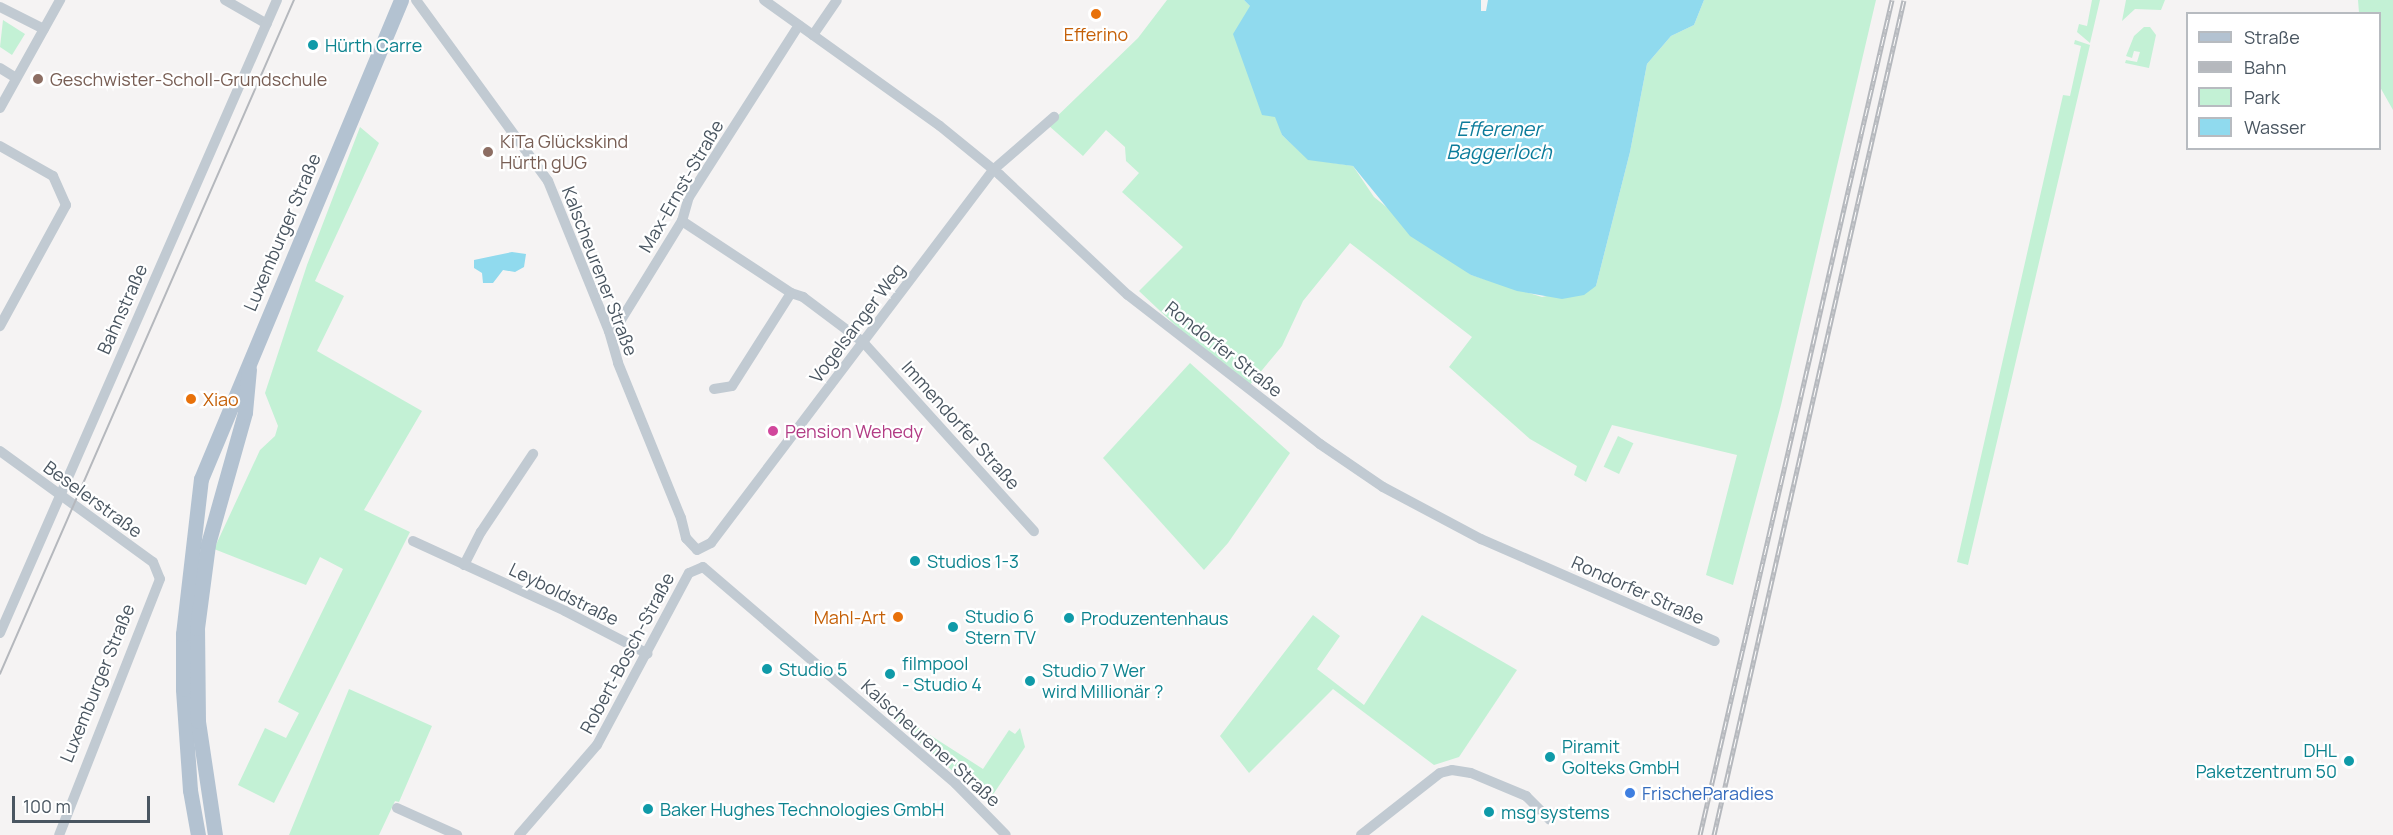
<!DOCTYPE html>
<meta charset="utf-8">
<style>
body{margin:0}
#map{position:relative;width:2393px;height:835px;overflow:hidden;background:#f5f3f3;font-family:Manrope,sans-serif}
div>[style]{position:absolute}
.green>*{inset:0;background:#c3f1d5;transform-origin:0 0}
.water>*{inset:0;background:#90daee}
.street>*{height:10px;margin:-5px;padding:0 5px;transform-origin:5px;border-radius:5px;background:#c1cad2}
.primary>*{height:15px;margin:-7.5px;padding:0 7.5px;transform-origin:7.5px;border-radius:7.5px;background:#b3c2d1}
.tram>*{height:1.5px;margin:-0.75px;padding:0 0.75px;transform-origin:0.75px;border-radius:0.75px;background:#b5b8bd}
.rail>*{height:5px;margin-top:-2.5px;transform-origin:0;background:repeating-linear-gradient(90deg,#fff 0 9px,#b5b8bd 0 18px);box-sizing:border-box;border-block:2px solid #b5b8bd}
.dots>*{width:16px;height:16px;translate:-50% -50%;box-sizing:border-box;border:3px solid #fff;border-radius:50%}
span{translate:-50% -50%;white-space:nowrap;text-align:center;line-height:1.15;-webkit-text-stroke:4.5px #fff;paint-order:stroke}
.food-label{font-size:18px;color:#c56008}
.left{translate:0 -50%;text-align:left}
.right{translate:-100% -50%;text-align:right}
.culture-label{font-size:18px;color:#0d838f}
.education-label{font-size:18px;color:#785e54}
.street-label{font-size:18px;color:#4a5661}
.hotel-label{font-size:18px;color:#b23c85}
.shop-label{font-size:18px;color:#366cbe}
.water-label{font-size:20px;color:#0c7c9b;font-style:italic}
.legend{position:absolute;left:2186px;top:12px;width:195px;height:138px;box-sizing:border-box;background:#fff;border:2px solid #b7bbc0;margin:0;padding:8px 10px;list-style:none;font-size:18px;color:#4a5661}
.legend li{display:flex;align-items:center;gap:12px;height:30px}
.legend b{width:30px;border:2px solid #b7bbc0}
.scale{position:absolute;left:12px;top:796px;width:138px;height:27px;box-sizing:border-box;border:3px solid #4a5661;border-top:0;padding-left:8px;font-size:18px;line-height:21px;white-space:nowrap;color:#4a5661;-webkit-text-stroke:4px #fff;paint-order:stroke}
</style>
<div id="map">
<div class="green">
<i style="clip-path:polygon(1167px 0,1244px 0,1250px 6px,1282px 135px,1308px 159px,1353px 166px,1374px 197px,1471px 275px,1542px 297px,1596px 286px,1630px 152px,1647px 64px,1671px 36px,1694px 25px,1704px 0,1876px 0,1781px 405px,1733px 585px,1706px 575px,1737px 455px,1612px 425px,1586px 482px,1574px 475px,1577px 466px,1530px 439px,1449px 367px,1472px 337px,1350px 243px,1303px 301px,1282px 346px,1249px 386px,1195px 344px,1139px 291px,1183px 247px,1122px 192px,1139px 173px,1126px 161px,1125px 147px,1106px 130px,1083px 156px,1048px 125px,1138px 38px)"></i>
<i style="clip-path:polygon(2092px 0,2100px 0,2090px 43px,2077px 32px,2079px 24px,2087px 26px)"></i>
<i style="clip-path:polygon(2126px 0,2165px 0,2161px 10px,2135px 9px,2122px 21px)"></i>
<i style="clip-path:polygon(2358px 0,2393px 0,2393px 110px,2380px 87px,2380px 14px,2359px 13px)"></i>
<i style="clip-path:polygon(3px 20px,25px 34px,12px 55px,0 47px)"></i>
<i style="clip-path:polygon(2144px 27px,2150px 27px,2156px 35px,2149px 68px,2125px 63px,2126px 60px,2137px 62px,2140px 52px,2134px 51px,2132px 58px,2126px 56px,2134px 36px)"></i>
<i style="clip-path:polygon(2075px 40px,2090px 45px,1968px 565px,1957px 562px,2063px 95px,2070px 96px,2081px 46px,2074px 44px)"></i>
<i style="clip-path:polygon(360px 127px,379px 143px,315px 281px,344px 296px,317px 351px,422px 411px,364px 510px,410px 532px,274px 803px,238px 785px,265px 728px,286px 738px,299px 713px,278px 702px,343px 569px,320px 557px,306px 585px,214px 549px,260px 450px,275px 436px,278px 426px,265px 393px,307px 265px)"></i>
<i style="clip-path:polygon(1190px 363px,1290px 453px,1228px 543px,1204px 570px,1103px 458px)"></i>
<i style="left:1618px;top:436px;width:17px;height:34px;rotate:25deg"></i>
<i style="clip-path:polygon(1313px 615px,1340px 636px,1317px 669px,1364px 705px,1422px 615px,1517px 670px,1459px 757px,1434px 765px,1333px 689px,1249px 773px,1220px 736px)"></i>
<i style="clip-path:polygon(349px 689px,432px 726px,399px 802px,395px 801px,379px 835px,289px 835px)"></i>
<i style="clip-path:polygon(894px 712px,983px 769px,1009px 730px,1015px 734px,1020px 728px,1025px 747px,988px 802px,891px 717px)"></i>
</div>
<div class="water">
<i style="clip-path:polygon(1244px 0,1481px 0,1481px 11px,1486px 11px,1488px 0,1704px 0,1694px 25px,1671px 36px,1647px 64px,1630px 152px,1596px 286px,1584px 295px,1562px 299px,1517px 291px,1471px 275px,1410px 236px,1353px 166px,1308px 160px,1282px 135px,1275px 117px,1262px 115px,1233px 34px,1250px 6px)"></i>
<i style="clip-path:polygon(512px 252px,526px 254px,524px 267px,515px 272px,503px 270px,493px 283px,483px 283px,482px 273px,474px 268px,474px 260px)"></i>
</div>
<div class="street">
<i style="left:225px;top:0;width:48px;rotate:29.7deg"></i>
<i style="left:416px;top:0;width:224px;rotate:53.9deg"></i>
<i style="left:548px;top:181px;width:162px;rotate:67.9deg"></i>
<i style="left:609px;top:331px;width:33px;rotate:74deg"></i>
<i style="left:618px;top:363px;width:167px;rotate:67.9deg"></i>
<i style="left:681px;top:518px;width:21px;rotate:76deg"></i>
<i style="left:686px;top:538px;width:16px;rotate:47deg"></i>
<i style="left:697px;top:550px;width:16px;rotate:-27deg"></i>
<i style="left:711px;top:543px;width:468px;rotate:-52.9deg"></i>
<i style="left:993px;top:170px;width:81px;rotate:-41deg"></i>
<i style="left:764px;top:0;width:216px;rotate:35.6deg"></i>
<i style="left:940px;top:126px;width:77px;rotate:39.2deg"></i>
<i style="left:1000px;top:175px;width:175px;rotate:43.2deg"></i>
<i style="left:1128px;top:295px;width:243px;rotate:37.8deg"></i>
<i style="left:1320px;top:444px;width:76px;rotate:34.3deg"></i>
<i style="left:1383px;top:487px;width:111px;rotate:28deg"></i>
<i style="left:1481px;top:539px;width:255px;rotate:23.6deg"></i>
<i style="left:0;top:7px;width:49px;rotate:26.6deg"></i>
<i style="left:813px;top:35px;width:42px;rotate:-55.6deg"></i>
<i style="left:0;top:68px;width:19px;rotate:32deg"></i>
<i style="left:0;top:108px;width:124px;rotate:-60.9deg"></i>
<i style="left:0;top:146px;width:61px;rotate:29.5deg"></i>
<i style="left:53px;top:176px;width:32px;rotate:66deg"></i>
<i style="left:66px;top:205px;width:138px;rotate:118.6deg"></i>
<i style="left:682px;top:221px;width:131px;rotate:33.4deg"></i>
<i style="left:791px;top:293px;width:13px;rotate:18deg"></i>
<i style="left:803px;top:297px;width:75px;rotate:36.9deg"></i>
<i style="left:863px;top:342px;width:255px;rotate:47.9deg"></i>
<i style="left:609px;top:331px;width:16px;rotate:-43deg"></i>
<i style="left:621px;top:320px;width:116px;rotate:-58.4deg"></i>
<i style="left:682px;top:221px;width:25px;rotate:-74deg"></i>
<i style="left:689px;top:197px;width:204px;rotate:-57.4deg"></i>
<i style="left:714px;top:389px;width:18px;rotate:-9deg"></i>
<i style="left:732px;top:386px;width:110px;rotate:-57.6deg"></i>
<i style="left:0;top:451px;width:189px;rotate:36deg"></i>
<i style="left:153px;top:562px;width:18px;rotate:68deg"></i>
<i style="left:160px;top:579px;width:275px;rotate:111.5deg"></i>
<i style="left:413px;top:541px;width:167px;rotate:24.7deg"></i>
<i style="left:565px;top:611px;width:93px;rotate:27.4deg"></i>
<i style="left:464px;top:565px;width:37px;rotate:-63deg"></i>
<i style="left:481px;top:532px;width:94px;rotate:-56.3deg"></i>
<i style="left:0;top:633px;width:691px;rotate:-66.37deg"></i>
<i style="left:397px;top:808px;width:66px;rotate:24.2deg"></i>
<i style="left:519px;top:835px;width:119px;rotate:-49.1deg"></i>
<i style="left:597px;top:745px;width:195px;rotate:-61.9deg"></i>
<i style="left:689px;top:573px;width:15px;rotate:-23deg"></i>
<i style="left:703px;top:567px;width:333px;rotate:40.6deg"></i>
<i style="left:956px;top:784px;width:71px;rotate:45.6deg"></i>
<i style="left:1361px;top:835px;width:100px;rotate:-38.1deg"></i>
<i style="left:1440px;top:773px;width:12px;rotate:-14deg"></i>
<i style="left:1452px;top:770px;width:19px;rotate:9deg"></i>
<i style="left:1471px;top:773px;width:60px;rotate:22.7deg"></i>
<i style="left:1526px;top:796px;width:34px;rotate:45deg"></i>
</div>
<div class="primary">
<i style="left:198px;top:835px;width:46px;rotate:-100.1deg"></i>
<i style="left:190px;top:790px;width:101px;rotate:-94deg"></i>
<i style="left:183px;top:689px;width:55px;rotate:-90deg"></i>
<i style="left:183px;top:634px;width:156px;rotate:-83.4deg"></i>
<i style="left:201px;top:479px;width:519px;rotate:-67.34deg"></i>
<i style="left:215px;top:835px;width:115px;rotate:-98.5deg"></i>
<i style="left:198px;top:721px;width:93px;rotate:-90.6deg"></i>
<i style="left:197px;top:628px;width:85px;rotate:-82.5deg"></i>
<i style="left:208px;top:544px;width:137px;rotate:-74.3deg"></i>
<i style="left:245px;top:412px;width:43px;rotate:-84.7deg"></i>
</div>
<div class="tram">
<i style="left:0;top:674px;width:735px;rotate:-66.43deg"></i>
</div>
<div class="rail">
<i style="left:1700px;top:835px;width:857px;rotate:-77.05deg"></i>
<i style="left:1714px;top:835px;width:856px;rotate:-77.18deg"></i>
</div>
<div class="dots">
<i style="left:1096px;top:14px;background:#e8710a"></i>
<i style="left:313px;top:45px;background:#0f9aa8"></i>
<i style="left:38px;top:79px;background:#8d6e63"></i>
<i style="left:488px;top:152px;background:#8d6e63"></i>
<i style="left:191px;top:399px;background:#e8710a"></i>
<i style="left:773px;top:431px;background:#d1479c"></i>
<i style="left:915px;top:561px;background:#0f9aa8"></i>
<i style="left:898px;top:617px;background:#e8710a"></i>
<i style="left:1069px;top:618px;background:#0f9aa8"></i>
<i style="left:953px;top:627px;background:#0f9aa8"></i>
<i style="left:767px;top:669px;background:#0f9aa8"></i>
<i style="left:890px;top:674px;background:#0f9aa8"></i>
<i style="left:1030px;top:681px;background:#0f9aa8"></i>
<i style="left:1550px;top:757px;background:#0f9aa8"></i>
<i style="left:2349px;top:761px;background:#0f9aa8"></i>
<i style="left:1630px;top:793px;background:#3f7fe0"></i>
<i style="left:648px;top:809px;background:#0f9aa8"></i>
<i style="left:1489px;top:812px;background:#0f9aa8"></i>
</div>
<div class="food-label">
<span style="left:1096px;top:34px">Efferino</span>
<span class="left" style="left:203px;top:399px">Xiao</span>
<span class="right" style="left:886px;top:617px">Mahl-Art</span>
</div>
<div class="culture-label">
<span class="left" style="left:325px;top:45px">Hürth Carre</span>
<span class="left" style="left:927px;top:561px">Studios 1-3</span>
<span class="left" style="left:965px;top:627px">Studio 6<br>Stern TV</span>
<span class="left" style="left:1081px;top:618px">Produzentenhaus</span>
<span class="left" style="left:902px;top:674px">filmpool<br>- Studio 4</span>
<span class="left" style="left:779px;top:669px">Studio 5</span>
<span class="left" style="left:1042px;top:681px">Studio 7 Wer<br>wird Millionär ?</span>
<span class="left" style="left:1562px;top:757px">Piramit<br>Golteks GmbH</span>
<span class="right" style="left:2337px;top:761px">DHL<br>Paketzentrum 50</span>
<span class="left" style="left:660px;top:809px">Baker Hughes Technologies GmbH</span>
<span class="left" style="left:1501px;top:812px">msg systems</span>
</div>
<div class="education-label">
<span class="left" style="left:50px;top:79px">Geschwister-Scholl-Grundschule</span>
<span class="left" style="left:500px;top:152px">KiTa Glückskind<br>Hürth gUG</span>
</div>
<div class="street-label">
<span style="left:681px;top:186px;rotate:-60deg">Max-Ernst-Straße</span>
<span style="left:282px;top:232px;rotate:-67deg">Luxemburger Straße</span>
<span style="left:600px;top:271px;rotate:69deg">Kalscheurener Straße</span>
<span style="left:122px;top:309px;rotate:-66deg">Bahnstraße</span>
<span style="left:857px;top:323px;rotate:-53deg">Vogelsanger Weg</span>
<span style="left:1224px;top:349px;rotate:38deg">Rondorfer Straße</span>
<span style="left:961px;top:425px;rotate:48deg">Immendorfer Straße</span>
<span style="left:93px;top:499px;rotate:36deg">Beselerstraße</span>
<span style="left:1638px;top:590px;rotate:24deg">Rondorfer Straße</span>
<span style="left:564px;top:594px;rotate:26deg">Leyboldstraße</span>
<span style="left:627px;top:653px;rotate:-62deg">Robert-Bosch-Straße</span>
<span style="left:97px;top:683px;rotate:-68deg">Luxemburger Straße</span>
<span style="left:931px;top:743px;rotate:42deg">Kalscheurener Straße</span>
</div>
<div class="hotel-label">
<span class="left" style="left:785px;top:431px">Pension Wehedy</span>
</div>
<div class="shop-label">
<span class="left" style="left:1642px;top:793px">FrischeParadies</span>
</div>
<div class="water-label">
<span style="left:1499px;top:140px">Efferener<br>Baggerloch</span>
</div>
<ul class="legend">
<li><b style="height:8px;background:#b3c2d1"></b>Straße</li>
<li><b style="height:8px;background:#b5b8bd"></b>Bahn</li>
<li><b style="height:16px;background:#c3f1d5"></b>Park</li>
<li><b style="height:16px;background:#90daee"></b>Wasser</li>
</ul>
<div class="scale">100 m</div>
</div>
